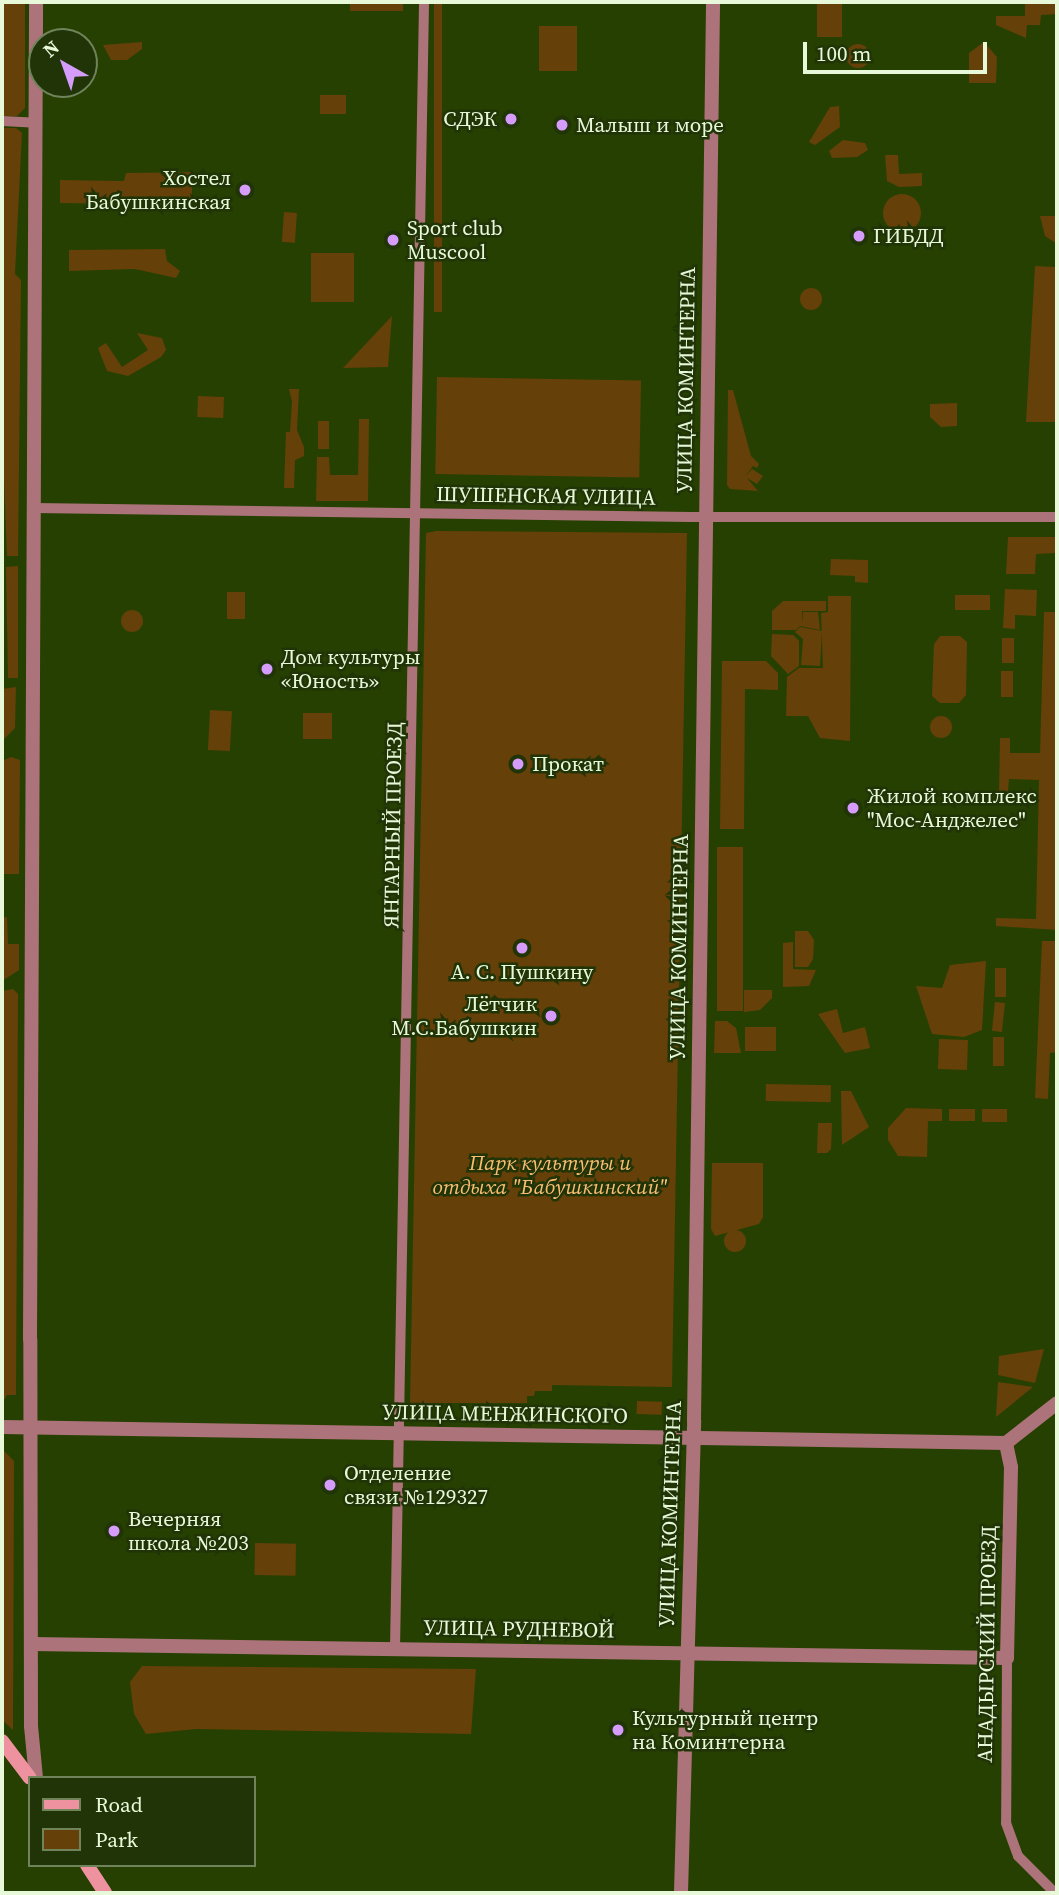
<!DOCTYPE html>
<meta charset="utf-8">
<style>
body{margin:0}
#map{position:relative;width:1059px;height:1895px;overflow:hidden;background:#264001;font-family:"Source Serif 4",serif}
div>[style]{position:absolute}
.green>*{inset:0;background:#654008;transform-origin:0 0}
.round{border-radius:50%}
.minor>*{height:10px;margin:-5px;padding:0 5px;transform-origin:5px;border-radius:5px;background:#ad737a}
.tertiary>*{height:14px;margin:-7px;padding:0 7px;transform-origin:7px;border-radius:7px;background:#ad737a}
.secondary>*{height:14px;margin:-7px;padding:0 7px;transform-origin:7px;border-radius:7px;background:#ef929f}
.dots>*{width:19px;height:19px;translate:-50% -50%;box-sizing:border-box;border:4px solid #203407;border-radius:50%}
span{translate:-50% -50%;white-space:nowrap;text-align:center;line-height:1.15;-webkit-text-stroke:5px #203407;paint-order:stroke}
.poi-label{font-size:21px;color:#e8f9d9}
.right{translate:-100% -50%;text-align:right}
.left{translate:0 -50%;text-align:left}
.street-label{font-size:21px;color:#e8f9d9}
.park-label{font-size:21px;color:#fabd71;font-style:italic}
.frame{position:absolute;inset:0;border:4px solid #e8f9d9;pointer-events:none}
.legend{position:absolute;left:28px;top:1776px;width:228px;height:91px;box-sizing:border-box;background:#203407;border:2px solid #70835b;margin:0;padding:9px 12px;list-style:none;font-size:21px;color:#e8f9d9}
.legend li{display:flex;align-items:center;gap:14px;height:35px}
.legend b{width:35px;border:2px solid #70835b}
.north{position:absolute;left:28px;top:28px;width:70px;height:70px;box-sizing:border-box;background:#203407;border:2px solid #70835b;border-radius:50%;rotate:320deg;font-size:19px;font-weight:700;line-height:28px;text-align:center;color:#e8f9d9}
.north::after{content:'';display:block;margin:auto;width:24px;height:32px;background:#d59cfb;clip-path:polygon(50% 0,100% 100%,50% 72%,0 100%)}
.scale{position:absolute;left:803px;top:42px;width:184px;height:32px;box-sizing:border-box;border:4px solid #e8f9d9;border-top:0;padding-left:9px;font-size:21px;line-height:24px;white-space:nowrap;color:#e8f9d9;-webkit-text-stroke:5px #203407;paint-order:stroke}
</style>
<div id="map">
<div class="green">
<i style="clip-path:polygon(2px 2px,25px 2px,25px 108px,17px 116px,2px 116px)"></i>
<i style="left:350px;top:2px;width:53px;height:9px"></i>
<i style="left:434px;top:2px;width:8px;height:310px"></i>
<i style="left:817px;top:2px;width:25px;height:35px"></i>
<i style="clip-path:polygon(1025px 2px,1057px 2px,1057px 14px,1041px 15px,1040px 25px,1027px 25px,1026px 38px,996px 25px,996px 16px,1025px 16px)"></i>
<i style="left:539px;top:26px;width:38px;height:45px"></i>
<i style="clip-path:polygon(142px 42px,142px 49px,127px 60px,111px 60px,103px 45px)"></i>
<i style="clip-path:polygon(984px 42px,997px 57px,996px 83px,969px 83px,969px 53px)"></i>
<i class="round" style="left:846px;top:44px;width:24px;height:24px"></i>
<i style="left:320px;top:95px;width:26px;height:19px"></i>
<i style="clip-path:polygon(839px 106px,840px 127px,815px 145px,809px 142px,830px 107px)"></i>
<i style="clip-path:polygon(2px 128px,16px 128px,22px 133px,15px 274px,21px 280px,18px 556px,7px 556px,2px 428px)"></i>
<i style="clip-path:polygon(843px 140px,865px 143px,868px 150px,857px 157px,832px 158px,829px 151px)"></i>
<i style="clip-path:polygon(885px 155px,898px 155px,899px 174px,922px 173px,922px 186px,899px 187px,887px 181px)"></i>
<i style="clip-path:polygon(192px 172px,192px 205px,60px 203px,60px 180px,124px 181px,126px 173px)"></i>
<i class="round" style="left:883px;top:194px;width:38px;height:38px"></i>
<i style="left:284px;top:212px;width:13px;height:30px;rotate:4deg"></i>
<i style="clip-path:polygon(1040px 216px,1057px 216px,1057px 244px,1045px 236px)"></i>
<i style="clip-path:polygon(165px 249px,167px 261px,180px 271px,176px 278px,135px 269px,69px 271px,69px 250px)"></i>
<i style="left:311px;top:253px;width:43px;height:49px"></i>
<i style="clip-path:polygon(1035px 266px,1057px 267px,1057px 422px,1026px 422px)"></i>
<i class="round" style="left:800px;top:288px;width:22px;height:22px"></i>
<i style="clip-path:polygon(392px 316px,388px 367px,343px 368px)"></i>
<i style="clip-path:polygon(137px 333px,162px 338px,166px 350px,161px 357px,128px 376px,107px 371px,98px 348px,106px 343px,122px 367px,148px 350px)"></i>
<i style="left:437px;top:377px;width:204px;height:97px;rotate:1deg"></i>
<i style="clip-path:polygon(289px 389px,299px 389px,297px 430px,304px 447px,304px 456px,295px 460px,294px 488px,284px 488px,286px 432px,290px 432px,292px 401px)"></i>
<i style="clip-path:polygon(728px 390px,733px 390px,751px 456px,759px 464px,757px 468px,753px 466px,745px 477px,752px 469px,763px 476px,757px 484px,747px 478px,758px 491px,730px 489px,727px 485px)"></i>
<i style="left:198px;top:396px;width:26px;height:21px;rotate:2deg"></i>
<i style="clip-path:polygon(957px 403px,957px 426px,941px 427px,930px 417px,930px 404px)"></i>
<i style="clip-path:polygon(359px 419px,369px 419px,368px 501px,316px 501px,317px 457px,329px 457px,330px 475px,358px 475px)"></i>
<i style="left:318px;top:421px;width:11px;height:28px"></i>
<i style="clip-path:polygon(436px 531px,687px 533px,672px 1387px,552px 1385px,552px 1391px,535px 1391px,534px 1396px,527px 1396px,527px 1403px,410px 1403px,426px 533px)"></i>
<i style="clip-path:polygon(1008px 537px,1057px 537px,1057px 553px,1036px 554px,1035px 574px,1006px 574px)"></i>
<i style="clip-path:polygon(831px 559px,868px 560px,868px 583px,855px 582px,855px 576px,830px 575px)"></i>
<i style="clip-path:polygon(18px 566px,18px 678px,8px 678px,6px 567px)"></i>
<i style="clip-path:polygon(1005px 589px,1037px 590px,1036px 616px,1015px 615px,1015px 629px,1003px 628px)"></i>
<i style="left:227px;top:592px;width:18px;height:27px"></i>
<i style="left:955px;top:595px;width:35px;height:15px"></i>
<i style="clip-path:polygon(828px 596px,851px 596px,850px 741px,820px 738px,808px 716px,786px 716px,787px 677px,799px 668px,823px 668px,821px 613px,828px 612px)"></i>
<i style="clip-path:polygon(783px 601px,826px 601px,826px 611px,802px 611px,803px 623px,803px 612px,818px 612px,820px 630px,800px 626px,796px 630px,772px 630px,772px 611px)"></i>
<i class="round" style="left:121px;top:610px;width:22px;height:22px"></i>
<i style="clip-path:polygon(1044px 612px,1057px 612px,1057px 930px,996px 926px,996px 918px,1036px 919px,1039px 780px,1009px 779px,1008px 792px,999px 792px,1000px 738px,1010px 738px,1010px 753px,1040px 753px)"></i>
<i style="clip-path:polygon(800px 627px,822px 631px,820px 666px,801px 665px,803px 639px,795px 632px)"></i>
<i style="clip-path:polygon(772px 634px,793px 635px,799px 641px,799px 666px,788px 674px,771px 656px)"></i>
<i style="clip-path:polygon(940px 636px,960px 636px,967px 642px,966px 695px,959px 703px,940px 703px,932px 696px,934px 644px)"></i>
<i style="left:1002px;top:638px;width:12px;height:25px"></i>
<i style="clip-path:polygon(722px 661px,766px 661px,778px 673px,778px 690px,745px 689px,744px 829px,720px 829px)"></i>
<i style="left:1001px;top:671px;width:12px;height:26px"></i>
<i style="clip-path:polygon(16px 687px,15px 728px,2px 741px,2px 689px)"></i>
<i style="left:210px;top:710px;width:22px;height:40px;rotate:3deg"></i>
<i style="left:303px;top:713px;width:29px;height:26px"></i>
<i class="round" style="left:930px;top:716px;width:22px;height:22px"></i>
<i style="clip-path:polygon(11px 757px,20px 760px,19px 874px,2px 874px,2px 761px)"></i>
<i style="left:717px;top:847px;width:26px;height:164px"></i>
<i style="clip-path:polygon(7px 917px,8px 944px,19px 944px,19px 970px,2px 981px,2px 918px)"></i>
<i style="clip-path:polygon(808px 931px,814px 940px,813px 959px,808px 967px,795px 967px,795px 931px)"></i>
<i style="clip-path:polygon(1042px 941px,1057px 941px,1057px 1052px,1050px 1053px,1048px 1099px,1035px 1098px)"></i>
<i style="clip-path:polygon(793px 942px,793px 969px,816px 970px,809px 986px,783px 987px,783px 943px)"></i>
<i style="clip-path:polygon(986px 961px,982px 1030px,964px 1037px,932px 1034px,916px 986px,942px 988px,950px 965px)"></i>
<i style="left:995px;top:968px;width:11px;height:29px"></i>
<i style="clip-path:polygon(13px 989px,18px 994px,16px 1395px,7px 1395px,2px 1403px,2px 991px)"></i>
<i style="clip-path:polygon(744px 990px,772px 990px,772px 998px,760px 1010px,744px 1012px)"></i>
<i style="left:995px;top:1002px;width:10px;height:29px;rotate:6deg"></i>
<i style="clip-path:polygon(837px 1009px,843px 1033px,865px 1027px,870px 1048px,845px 1053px,818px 1014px)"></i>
<i style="clip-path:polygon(715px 1021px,727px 1021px,736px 1028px,741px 1053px,714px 1053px)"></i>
<i style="left:745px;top:1027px;width:31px;height:24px"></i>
<i style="left:993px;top:1037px;width:11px;height:29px"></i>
<i style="left:939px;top:1039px;width:29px;height:30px;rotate:2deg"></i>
<i style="left:766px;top:1084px;width:65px;height:17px;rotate:1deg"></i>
<i style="clip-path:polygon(841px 1091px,851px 1091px,869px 1127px,842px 1145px)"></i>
<i style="clip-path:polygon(906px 1108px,942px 1109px,942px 1121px,928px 1121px,927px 1157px,898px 1156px,888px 1140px,888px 1128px)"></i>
<i style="left:949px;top:1109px;width:26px;height:12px"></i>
<i style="left:982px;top:1109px;width:25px;height:13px"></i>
<i style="clip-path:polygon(818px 1123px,832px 1123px,831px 1149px,827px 1153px,817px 1153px)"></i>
<i style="clip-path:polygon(712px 1163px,763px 1163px,763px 1217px,759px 1224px,715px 1236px,711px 1229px)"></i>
<i class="round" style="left:724px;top:1230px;width:22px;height:22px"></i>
<i style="clip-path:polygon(1044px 1349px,1035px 1383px,998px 1375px,999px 1356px)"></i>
<i style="clip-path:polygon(998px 1382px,1033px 1387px,996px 1417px)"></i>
<i style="left:637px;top:1401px;width:25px;height:13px;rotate:2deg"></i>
<i style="clip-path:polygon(2px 1449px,14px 1461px,13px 1730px,2px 1720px)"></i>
<i style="left:255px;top:1543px;width:41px;height:32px;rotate:1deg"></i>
<i style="clip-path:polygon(142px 1666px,476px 1669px,471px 1734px,196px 1729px,146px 1734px,134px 1714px,130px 1682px)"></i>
</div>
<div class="minor">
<i style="left:2px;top:121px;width:34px;rotate:3deg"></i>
<i style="left:34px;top:508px;width:657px;rotate:0.78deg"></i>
<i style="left:691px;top:517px;width:366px"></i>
<i style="left:395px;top:1649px;width:1647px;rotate:-88.99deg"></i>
<i style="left:1007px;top:1658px;width:165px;rotate:90.3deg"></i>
<i style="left:1006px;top:1823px;width:35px;rotate:70deg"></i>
<i style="left:1018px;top:1856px;width:52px;rotate:45deg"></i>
</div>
<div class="tertiary">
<i style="left:2px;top:1427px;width:1004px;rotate:0.91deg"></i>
<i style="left:1006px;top:1443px;width:65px;rotate:-38.1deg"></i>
<i style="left:31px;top:1644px;width:976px;rotate:0.82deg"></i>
<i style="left:1007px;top:1658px;width:191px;rotate:-88.8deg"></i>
<i style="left:1011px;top:1467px;width:25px;rotate:-102deg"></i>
<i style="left:36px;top:1778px;width:52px;rotate:-95.5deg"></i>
<i style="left:31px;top:1726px;width:387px;rotate:-90.1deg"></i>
<i style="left:30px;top:1339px;width:1337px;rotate:-89.74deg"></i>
<i style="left:681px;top:1893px;width:473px;rotate:-88.4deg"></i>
<i style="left:694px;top:1420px;width:1418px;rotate:-89.23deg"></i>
</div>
<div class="secondary">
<i style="left:2px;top:1741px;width:46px;rotate:52.9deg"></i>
<i style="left:87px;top:1865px;width:33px;rotate:57deg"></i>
</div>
<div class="dots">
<i style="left:511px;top:119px;background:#d59cfb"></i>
<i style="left:562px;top:125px;background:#d59cfb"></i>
<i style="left:245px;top:190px;background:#d59cfb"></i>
<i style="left:859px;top:236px;background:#d59cfb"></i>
<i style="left:393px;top:240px;background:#d59cfb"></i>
<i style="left:267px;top:669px;background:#d59cfb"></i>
<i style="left:518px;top:764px;background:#d59cfb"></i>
<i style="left:853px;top:808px;background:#d59cfb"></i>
<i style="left:522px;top:948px;background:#d59cfb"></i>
<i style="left:551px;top:1016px;background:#d59cfb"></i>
<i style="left:330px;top:1485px;background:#d59cfb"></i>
<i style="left:114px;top:1531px;background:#d59cfb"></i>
<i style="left:618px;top:1730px;background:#d59cfb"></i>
</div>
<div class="poi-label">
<span class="right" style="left:497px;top:119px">СДЭК</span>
<span class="left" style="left:576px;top:125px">Малыш и море</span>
<span class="right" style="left:231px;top:190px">Хостел<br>Бабушкинская</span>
<span class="left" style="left:407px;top:240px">Sport club<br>Muscool</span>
<span class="left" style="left:873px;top:236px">ГИБДД</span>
<span class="left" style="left:281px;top:669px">Дом культуры<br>«Юность»</span>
<span class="left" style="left:532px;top:764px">Прокат</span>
<span class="left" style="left:867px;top:808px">Жилой комплекс<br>"Мос-Анджелес"</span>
<span style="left:522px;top:972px">А. С. Пушкину</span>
<span class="right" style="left:537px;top:1016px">Лётчик<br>М.С.Бабушкин</span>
<span class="left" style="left:344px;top:1485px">Отделение<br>связи №129327</span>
<span class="left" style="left:128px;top:1531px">Вечерняя<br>школа №203</span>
<span class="left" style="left:632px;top:1730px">Культурный центр<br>на Коминтерна</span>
</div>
<div class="street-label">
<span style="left:686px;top:380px;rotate:-89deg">УЛИЦА КОМИНТЕРНА</span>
<span style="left:546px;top:496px;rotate:1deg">ШУШЕНСКАЯ УЛИЦА</span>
<span style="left:393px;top:825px;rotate:-89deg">ЯНТАРНЫЙ ПРОЕЗД</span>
<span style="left:679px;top:947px;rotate:-89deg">УЛИЦА КОМИНТЕРНА</span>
<span style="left:505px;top:1414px;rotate:1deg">УЛИЦА МЕНЖИНСКОГО</span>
<span style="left:670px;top:1514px;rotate:-88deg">УЛИЦА КОМИНТЕРНА</span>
<span style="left:519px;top:1629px;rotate:1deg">УЛИЦА РУДНЕВОЙ</span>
<span style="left:987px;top:1644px;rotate:-89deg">АНАДЫРСКИЙ ПРОЕЗД</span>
</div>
<div class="park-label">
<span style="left:550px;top:1175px">Парк культуры и<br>отдыха "Бабушкинский"</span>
</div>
<div class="frame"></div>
<ul class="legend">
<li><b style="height:9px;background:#ef929f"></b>Road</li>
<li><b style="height:19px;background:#654008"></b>Park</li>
</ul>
<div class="north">N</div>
<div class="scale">100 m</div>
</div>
